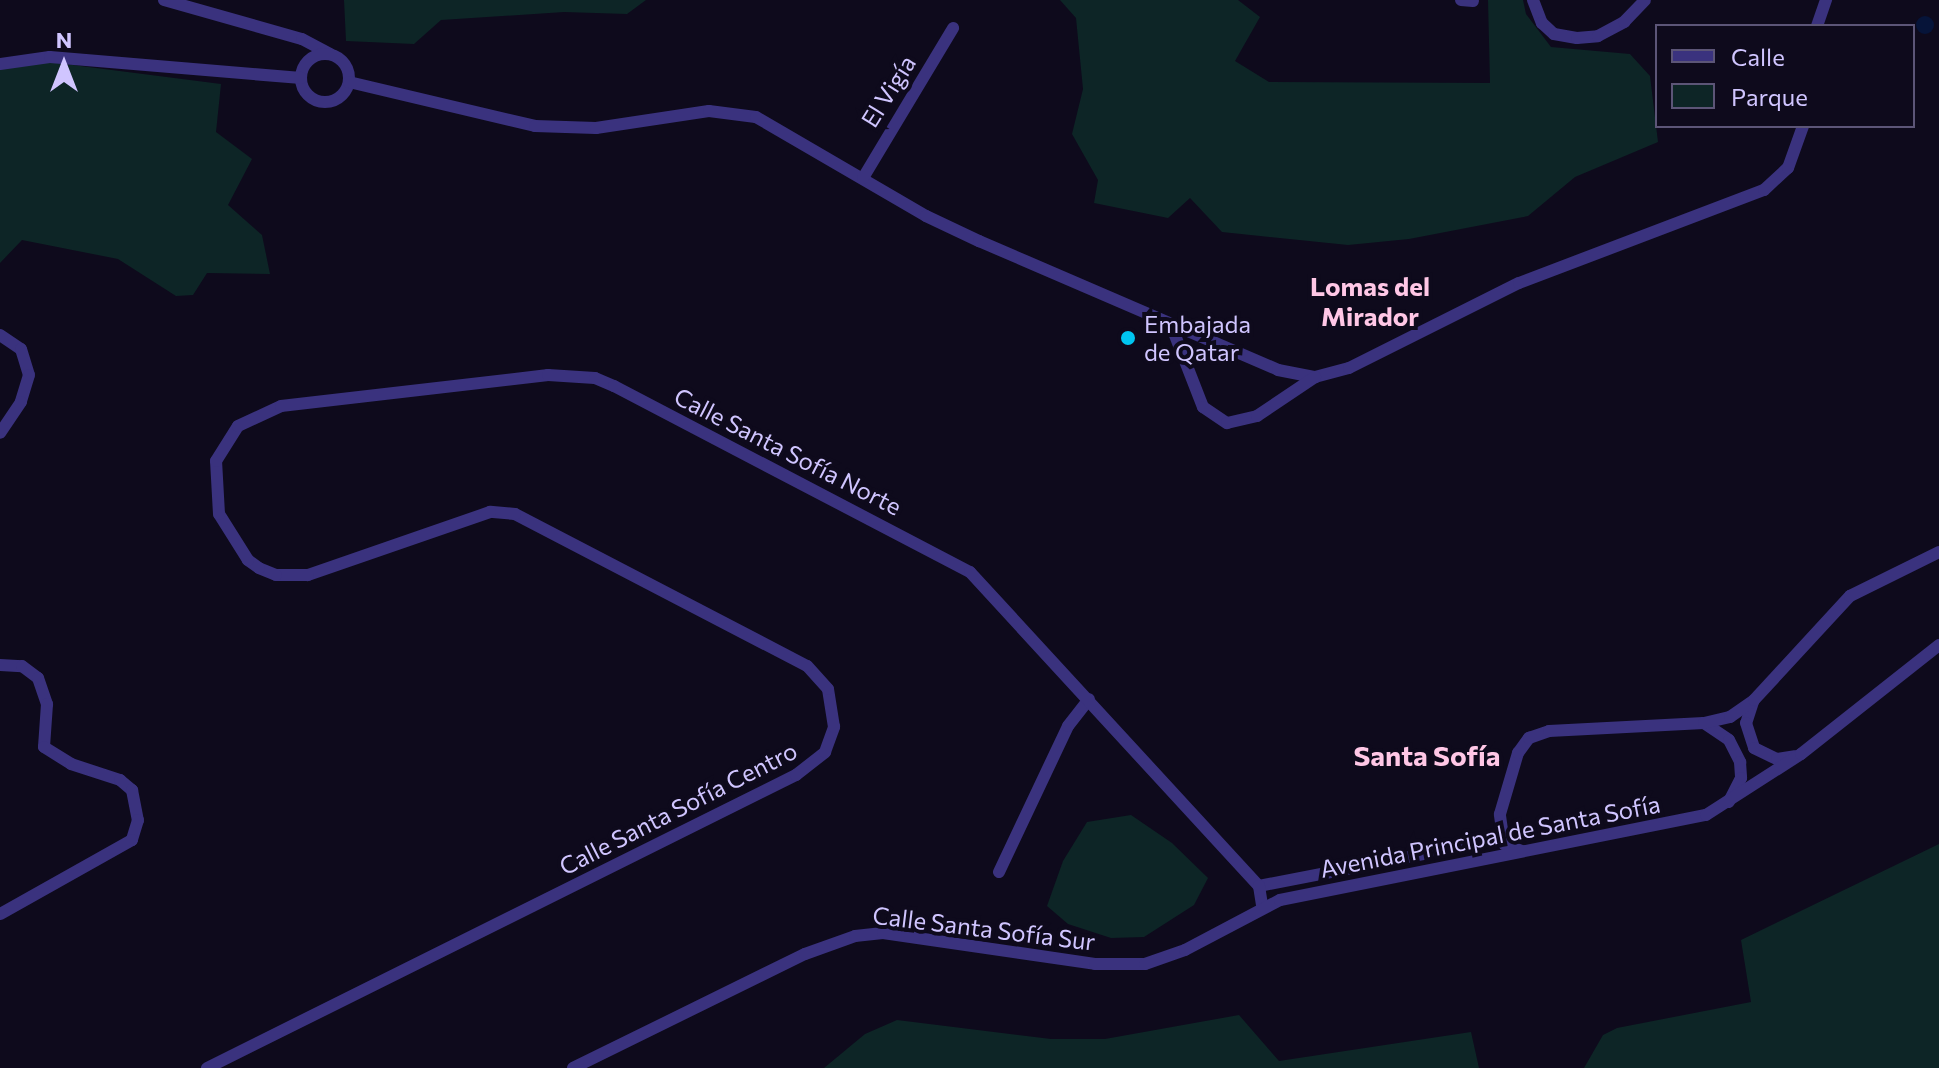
<!DOCTYPE html>
<meta charset="utf-8">
<style>
body{margin:0}
#map{position:relative;width:1939px;height:1068px;overflow:hidden;background:#0e0a1c;font-family:Commissioner,sans-serif}
div>[style]{position:absolute}
.green>*{inset:0;background:#0d2526}
.water>*{inset:0;background:#061439}
.round{border-radius:50%}
.street>*{height:12px;margin:-6px;padding:0 6px;transform-origin:6px;border-radius:6px;background:#3a327e}
.street>.ring{margin:-6px;padding:0;box-sizing:content-box;background:none;border:12px solid #3a327e;border-radius:50%}
.dots>*{width:22px;height:22px;translate:-50% -50%;box-sizing:border-box;border:4px solid #0e0a1c;border-radius:50%}
span{translate:-50% -50%;white-space:nowrap;text-align:center;line-height:1.15;-webkit-text-stroke:8px #0e0a1c;paint-order:stroke}
.street-label{font-size:24px;color:#d0c5ff}
.poi-label{font-size:24px;color:#d0c5ff}
.left{translate:0 -50%;text-align:left}
.neighbourhood-label{font-size:26px;color:#ffc7e6;font-weight:700}
.quarter-label{font-size:28px;color:#ffc7e6;font-weight:700}
.legend{position:absolute;left:1655px;top:24px;width:260px;height:104px;box-sizing:border-box;background:#0e0a1c;border:2px solid #5c5577;margin:0;padding:10px 14px;list-style:none;font-size:24px;color:#d0c5ff}
.legend li{display:flex;align-items:center;gap:16px;height:40px}
.legend b{width:40px;border:2px solid #5c5577}
.north{position:absolute;left:24px;top:24px;width:80px;height:80px;-webkit-text-stroke:6px #0e0a1c;paint-order:stroke;rotate:0deg;font-size:22px;font-weight:700;line-height:32px;text-align:center;color:#d0c5ff}
.north::after{content:'';display:block;margin:auto;width:28px;height:36px;background:#d0c5ff;clip-path:polygon(50% 0,100% 100%,50% 72%,0 100%)}
</style>
<div id="map">
<div class="green">
<i style="clip-path:polygon(344px 0,646px 0,627px 14px,564px 12px,441px 20px,414px 44px,346px 41px)"></i>
<i style="clip-path:polygon(1060px 0,1238px 0,1260px 17px,1235px 61px,1269px 82px,1490px 83px,1488px 0,1523px 0,1526px 14px,1551px 47px,1630px 54px,1650px 76px,1658px 142px,1575px 177px,1528px 216px,1409px 239px,1348px 245px,1222px 232px,1190px 198px,1168px 218px,1094px 203px,1098px 180px,1072px 134px,1083px 89px,1076px 18px)"></i>
<i style="clip-path:polygon(18px 58px,221px 84px,216px 132px,252px 159px,228px 205px,262px 235px,270px 274px,207px 273px,193px 295px,176px 296px,118px 259px,22px 240px,0 263px,0 66px)"></i>
<i style="clip-path:polygon(1131px 815px,1172px 843px,1208px 878px,1194px 905px,1144px 937px,1111px 938px,1068px 924px,1047px 906px,1063px 861px,1087px 822px)"></i>
<i style="clip-path:polygon(1939px 844px,1939px 1068px,1584px 1068px,1603px 1035px,1617px 1028px,1751px 1002px,1741px 940px)"></i>
<i style="clip-path:polygon(1239px 1015px,1279px 1061px,1471px 1032px,1479px 1068px,824px 1068px,865px 1034px,897px 1020px,1051px 1039px,1105px 1039px)"></i>
</div>
<div class="water">
<i class="round" style="left:1916px;top:16px;width:18px;height:18px"></i>
</div>
<div class="street">
<i style="left:164px;top:0;width:143px;rotate:15.8deg"></i>
<i style="left:302px;top:39px;width:32px;rotate:28deg"></i>
<i style="left:1461px;top:0;width:12px;rotate:5deg"></i>
<i style="left:1533px;top:0;width:25px;rotate:69deg"></i>
<i style="left:1542px;top:23px;width:16px;rotate:43deg"></i>
<i style="left:1554px;top:34px;width:23px;rotate:10deg"></i>
<i style="left:1577px;top:38px;width:21px;rotate:-5deg"></i>
<i style="left:1598px;top:36px;width:30px;rotate:-28deg"></i>
<i style="left:1624px;top:22px;width:30px;rotate:-46deg"></i>
<i style="left:1817px;top:26px;width:28px;rotate:-71deg"></i>
<i class="ring" style="left:301px;top:54px;width:36px;height:36px"></i>
<i style="left:0;top:64px;width:50px;rotate:-8deg"></i>
<i style="left:50px;top:57px;width:252px;rotate:4.8deg"></i>
<i style="left:349px;top:82px;width:191px;rotate:13.3deg"></i>
<i style="left:535px;top:126px;width:61px;rotate:1.9deg"></i>
<i style="left:596px;top:128px;width:114px;rotate:-8.6deg"></i>
<i style="left:709px;top:111px;width:47px;rotate:7.3deg"></i>
<i style="left:756px;top:117px;width:197px;rotate:30.2deg"></i>
<i style="left:926px;top:216px;width:59px;rotate:25.3deg"></i>
<i style="left:979px;top:241px;width:326px;rotate:23.3deg"></i>
<i style="left:1278px;top:370px;width:38px;rotate:11deg"></i>
<i style="left:1315px;top:377px;width:35px;rotate:-15deg"></i>
<i style="left:1349px;top:368px;width:190px;rotate:-26.6deg"></i>
<i style="left:1519px;top:283px;width:262px;rotate:-20.8deg"></i>
<i style="left:1764px;top:190px;width:33px;rotate:-43deg"></i>
<i style="left:1788px;top:168px;width:45px;rotate:-70.3deg"></i>
<i style="left:863px;top:178px;width:175px;rotate:-59deg"></i>
<i style="left:1171px;top:325px;width:88px;rotate:68.7deg"></i>
<i style="left:1203px;top:407px;width:29px;rotate:34deg"></i>
<i style="left:1227px;top:423px;width:31px;rotate:-13deg"></i>
<i style="left:1257px;top:416px;width:70px;rotate:-33.9deg"></i>
<i style="left:0;top:335px;width:25px;rotate:34deg"></i>
<i style="left:21px;top:349px;width:27px;rotate:73deg"></i>
<i style="left:29px;top:375px;width:28px;rotate:107deg"></i>
<i style="left:21px;top:402px;width:37px;rotate:124deg"></i>
<i style="left:0;top:665px;width:22px;rotate:3deg"></i>
<i style="left:22px;top:666px;width:20px;rotate:37deg"></i>
<i style="left:38px;top:678px;width:28px;rotate:71deg"></i>
<i style="left:47px;top:704px;width:43px;rotate:94deg"></i>
<i style="left:44px;top:747px;width:32px;rotate:32deg"></i>
<i style="left:71px;top:764px;width:52px;rotate:18.1deg"></i>
<i style="left:120px;top:780px;width:16px;rotate:40deg"></i>
<i style="left:132px;top:790px;width:31px;rotate:79deg"></i>
<i style="left:138px;top:820px;width:21px;rotate:107deg"></i>
<i style="left:132px;top:840px;width:151px;rotate:150.7deg"></i>
<i style="left:1753px;top:702px;width:22px;rotate:108deg"></i>
<i style="left:1746px;top:723px;width:26px;rotate:72deg"></i>
<i style="left:1754px;top:748px;width:25px;rotate:26deg"></i>
<i style="left:1777px;top:759px;width:18px;rotate:-9deg"></i>
<i style="left:1704px;top:723px;width:30px;rotate:34deg"></i>
<i style="left:1729px;top:740px;width:25px;rotate:63deg"></i>
<i style="left:1740px;top:762px;width:16px;rotate:86deg"></i>
<i style="left:1741px;top:778px;width:27px;rotate:117deg"></i>
<i style="left:1522px;top:851px;width:19px;rotate:-159deg"></i>
<i style="left:1504px;top:844px;width:30px;rotate:-98deg"></i>
<i style="left:1500px;top:814px;width:64px;rotate:-73.6deg"></i>
<i style="left:1518px;top:753px;width:19px;rotate:-54deg"></i>
<i style="left:1529px;top:738px;width:21px;rotate:-19deg"></i>
<i style="left:1549px;top:731px;width:155px;rotate:-3deg"></i>
<i style="left:1704px;top:723px;width:27px;rotate:-13deg"></i>
<i style="left:1730px;top:717px;width:29px;rotate:-35deg"></i>
<i style="left:1754px;top:700px;width:142px;rotate:-47.3deg"></i>
<i style="left:1850px;top:596px;width:99px;rotate:-26.3deg"></i>
<i style="left:999px;top:872px;width:161px;rotate:-64.7deg"></i>
<i style="left:1068px;top:726px;width:34px;rotate:-52deg"></i>
<i style="left:1259px;top:886px;width:230px;rotate:-11deg"></i>
<i style="left:1485px;top:842px;width:16px;rotate:-30deg"></i>
<i style="left:207px;top:1068px;width:658px;rotate:-26.45deg"></i>
<i style="left:796px;top:775px;width:37px;rotate:-38deg"></i>
<i style="left:825px;top:752px;width:27px;rotate:-70deg"></i>
<i style="left:834px;top:727px;width:38px;rotate:-99deg"></i>
<i style="left:828px;top:689px;width:31px;rotate:-132deg"></i>
<i style="left:807px;top:666px;width:329px;rotate:-152.5deg"></i>
<i style="left:515px;top:514px;width:25px;rotate:-175deg"></i>
<i style="left:490px;top:512px;width:193px;rotate:160.9deg"></i>
<i style="left:308px;top:575px;width:32px;rotate:180deg"></i>
<i style="left:276px;top:575px;width:18px;rotate:-158deg"></i>
<i style="left:259px;top:568px;width:14px;rotate:-144deg"></i>
<i style="left:248px;top:560px;width:54px;rotate:-122.2deg"></i>
<i style="left:219px;top:514px;width:53px;rotate:-93.2deg"></i>
<i style="left:216px;top:461px;width:41px;rotate:-57.8deg"></i>
<i style="left:238px;top:426px;width:47px;rotate:-24.9deg"></i>
<i style="left:281px;top:406px;width:269px;rotate:-6.6deg"></i>
<i style="left:548px;top:375px;width:47px;rotate:3.7deg"></i>
<i style="left:595px;top:378px;width:21px;rotate:23deg"></i>
<i style="left:614px;top:386px;width:402px;rotate:27.6deg"></i>
<i style="left:970px;top:572px;width:427px;rotate:47.4deg"></i>
<i style="left:1259px;top:886px;width:20px;rotate:81deg"></i>
<i style="left:573px;top:1068px;width:258px;rotate:-26.2deg"></i>
<i style="left:805px;top:954px;width:53px;rotate:-19.8deg"></i>
<i style="left:855px;top:936px;width:28px;rotate:-6deg"></i>
<i style="left:883px;top:933px;width:214px;rotate:8.3deg"></i>
<i style="left:1095px;top:964px;width:50px"></i>
<i style="left:1145px;top:964px;width:42px;rotate:-19.3deg"></i>
<i style="left:1185px;top:950px;width:107px;rotate:-27.8deg"></i>
<i style="left:1280px;top:900px;width:434px;rotate:-11.3deg"></i>
<i style="left:1706px;top:815px;width:113px;rotate:-32.7deg"></i>
<i style="left:1801px;top:754px;width:176px;rotate:-38.3deg"></i>
</div>
<div class="dots">
<i style="left:1128px;top:338px;background:#00c5f0"></i>
</div>
<div class="street-label">
<span style="left:888px;top:91px;rotate:-58deg">El Vigía</span>
<span style="left:788px;top:451px;rotate:27deg">Calle Santa Sofía Norte</span>
<span style="left:678px;top:808px;rotate:-27deg">Calle Santa Sofía Centro</span>
<span style="left:1490px;top:836px;rotate:-11deg">Avenida Principal de Santa Sofía</span>
<span style="left:984px;top:928px;rotate:7deg">Calle Santa Sofía Sur</span>
</div>
<div class="poi-label">
<span class="left" style="left:1144px;top:338px">Embajada<br>de Qatar</span>
</div>
<div class="neighbourhood-label">
<span style="left:1370px;top:301px">Lomas del<br>Mirador</span>
</div>
<div class="quarter-label">
<span style="left:1427px;top:755px">Santa Sofía</span>
</div>
<ul class="legend">
<li><b style="height:10px;background:#3a327e"></b>Calle</li>
<li><b style="height:22px;background:#0d2526"></b>Parque</li>
</ul>
<div class="north">N</div>
</div>
